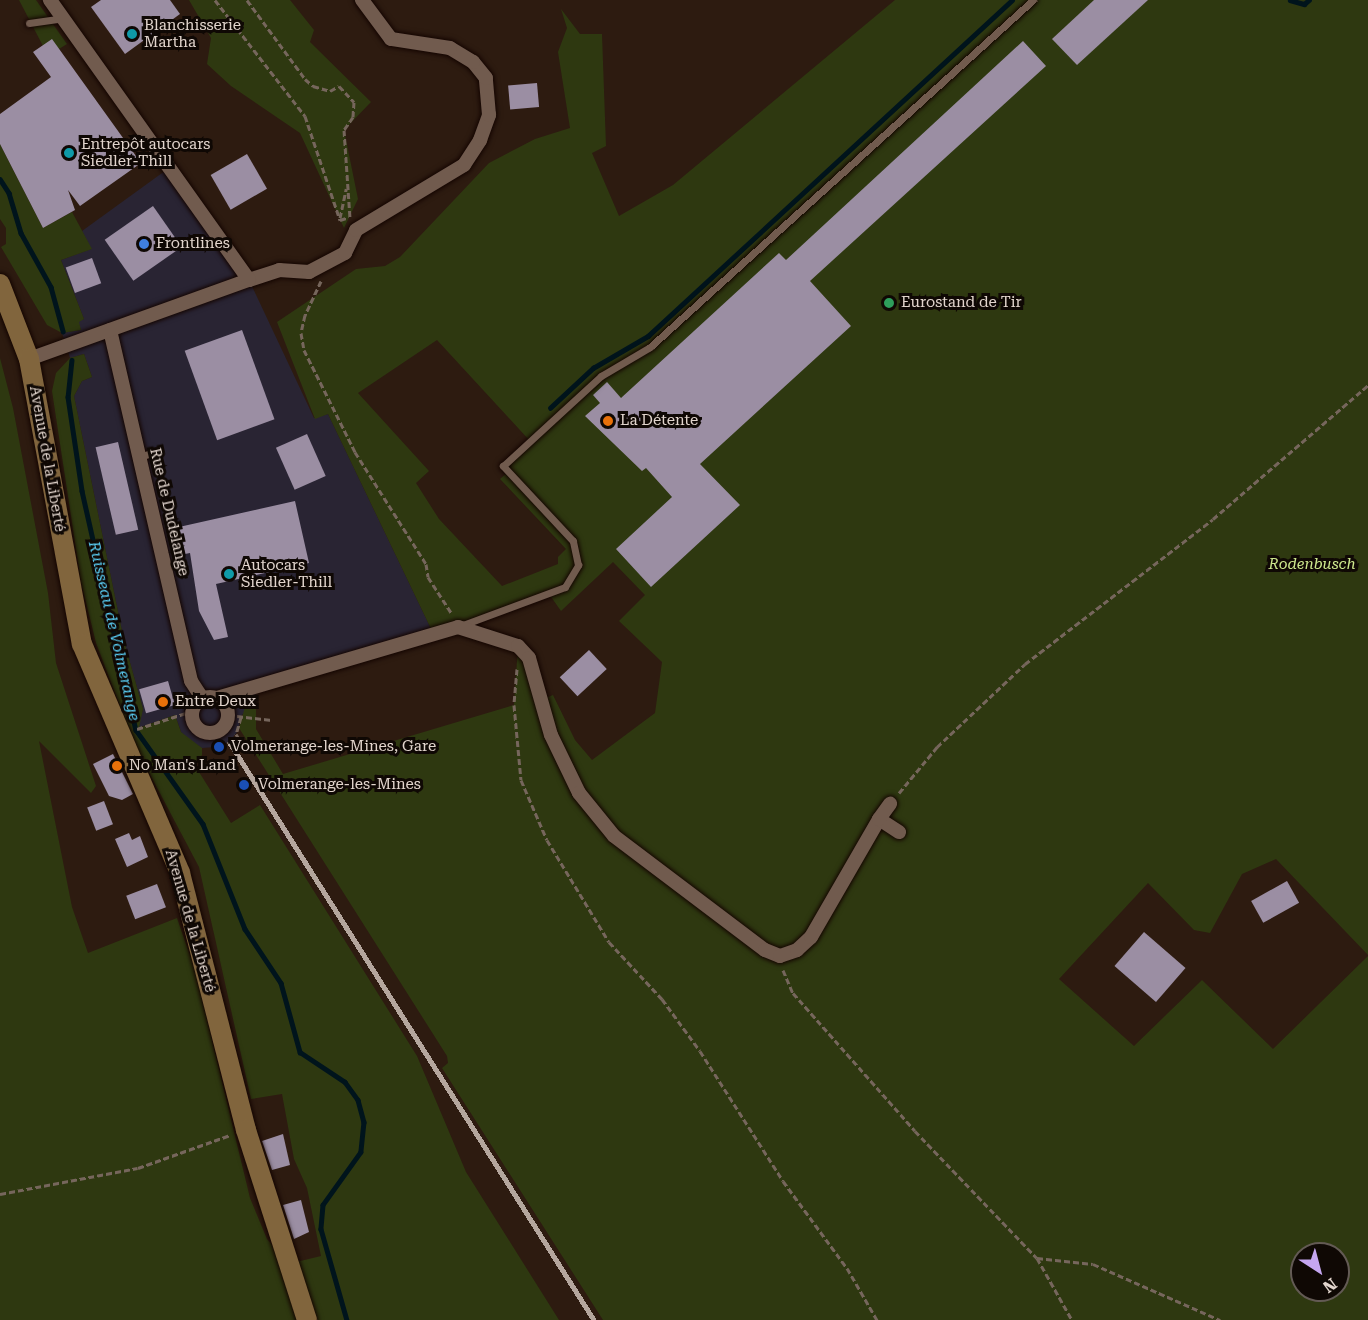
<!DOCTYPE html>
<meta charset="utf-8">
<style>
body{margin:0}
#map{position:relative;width:1368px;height:1320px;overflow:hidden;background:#2d1b10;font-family:"Roboto Serif",serif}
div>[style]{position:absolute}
.commercial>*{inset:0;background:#292433}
.green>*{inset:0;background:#2e3810}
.stream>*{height:4.5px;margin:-2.25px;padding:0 2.25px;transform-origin:2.25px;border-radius:2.25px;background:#00141c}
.building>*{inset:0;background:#9b8ea3;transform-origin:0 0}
.path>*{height:3px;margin-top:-1.5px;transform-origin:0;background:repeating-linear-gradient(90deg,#76665c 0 6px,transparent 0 9px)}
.roads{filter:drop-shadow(0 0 2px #140500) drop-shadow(0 0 2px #140500)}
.service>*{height:7px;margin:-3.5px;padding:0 3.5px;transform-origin:3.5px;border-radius:3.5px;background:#715b4e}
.minor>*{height:14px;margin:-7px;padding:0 7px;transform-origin:7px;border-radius:7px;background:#715b4e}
.minor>.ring{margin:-7px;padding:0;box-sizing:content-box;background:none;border:14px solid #715b4e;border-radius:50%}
.secondary>*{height:20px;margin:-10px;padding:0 10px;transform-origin:10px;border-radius:10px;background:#81653d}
.rail>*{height:4.5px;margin:-2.25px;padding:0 2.25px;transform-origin:2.25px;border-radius:2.25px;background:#b4a69d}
.dots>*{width:16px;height:16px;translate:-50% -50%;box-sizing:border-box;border:3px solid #0f0804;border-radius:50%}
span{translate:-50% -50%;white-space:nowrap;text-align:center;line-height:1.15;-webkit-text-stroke:6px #0f0804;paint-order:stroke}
.poi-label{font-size:15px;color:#e2d5cd}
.left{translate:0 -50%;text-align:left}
.street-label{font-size:15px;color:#e2d5cd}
.park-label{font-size:15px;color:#cee98e;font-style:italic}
.water-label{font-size:16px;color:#5bd0f8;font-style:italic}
.north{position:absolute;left:1290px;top:1242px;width:60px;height:60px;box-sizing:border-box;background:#0f0804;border:2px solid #635a54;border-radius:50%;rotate:144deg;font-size:16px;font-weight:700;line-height:24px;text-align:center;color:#e2d5cd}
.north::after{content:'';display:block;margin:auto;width:21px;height:27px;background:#c5a6f0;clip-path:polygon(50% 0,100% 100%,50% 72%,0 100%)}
</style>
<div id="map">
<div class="commercial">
<i style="clip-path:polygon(169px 168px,249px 280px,314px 418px,328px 414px,434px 635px,256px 687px,256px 701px,241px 716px,238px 731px,229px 742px,216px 747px,202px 748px,190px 742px,181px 732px,175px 715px,138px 728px,143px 709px,124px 641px,74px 396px,82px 381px,92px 377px,84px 354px,70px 358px,62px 333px,81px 330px,78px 321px,84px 319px,61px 260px,91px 249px,82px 231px)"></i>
</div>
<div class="green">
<i style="clip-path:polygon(19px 0,36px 0,67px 44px,59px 49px,43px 46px)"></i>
<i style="clip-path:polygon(189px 0,290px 0,314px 30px,310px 42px,371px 102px,344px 130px,358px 199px,344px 228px,300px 133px,231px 86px,207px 64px,211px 38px)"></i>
<i style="clip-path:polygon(evenodd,895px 0,1368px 0,1368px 955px,1276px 859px,1242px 874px,1210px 933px,1194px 930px,1148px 883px,1059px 979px,1134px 1046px,1202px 980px,1273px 1049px,1368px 956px,1368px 1320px,603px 1320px,442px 1068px,448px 1063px,447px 1056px,239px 728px,245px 707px,256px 701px,256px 729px,283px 774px,514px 705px,518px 646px,541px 700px,553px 695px,575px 740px,592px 760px,655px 713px,662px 662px,619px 621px,645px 595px,613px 562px,561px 611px,549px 594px,434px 635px,328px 414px,315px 419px,277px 322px,356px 269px,385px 266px,400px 257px,489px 163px,535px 139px,570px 128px,558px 52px,567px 28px,561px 9px,580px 34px,602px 34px,606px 146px,592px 153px,619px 216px,673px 185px,895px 0,437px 340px,530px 441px,503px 466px,508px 472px,500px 479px,566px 549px,558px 557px,558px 564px,502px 586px,439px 519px,416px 483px,429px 471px,358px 393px,437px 340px,895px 0,1302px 1254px,1338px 1254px,1338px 1290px,1302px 1290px,1302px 1254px)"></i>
<i style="clip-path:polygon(0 144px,43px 228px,72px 212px,92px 249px,61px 260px,84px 319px,79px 322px,81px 330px,62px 333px,47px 325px,1px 247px,6px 244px,6px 228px,0 219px)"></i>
<i style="clip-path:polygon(84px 354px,92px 377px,82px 381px,74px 396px,124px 641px,143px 709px,139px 728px,175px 715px,181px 732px,202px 748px,202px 755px,194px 764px,231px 823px,260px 805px,417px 1056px,466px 1172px,559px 1320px,0 1320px,0 358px,13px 408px,48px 593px,56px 663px,96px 786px,91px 793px,39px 741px,72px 907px,88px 953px,177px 918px,195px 970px,250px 1198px,267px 1239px,288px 1264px,321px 1256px,307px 1188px,294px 1159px,282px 1094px,251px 1099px,199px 867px,136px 748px,96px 643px,81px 582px,52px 391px,56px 373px,70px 358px)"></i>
</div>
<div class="stream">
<i style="left:1290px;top:0;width:15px;rotate:16deg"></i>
<i style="left:1304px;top:4px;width:6px;rotate:-39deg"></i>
<i style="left:0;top:179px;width:17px;rotate:57deg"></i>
<i style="left:9px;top:193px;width:42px;rotate:73.3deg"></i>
<i style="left:21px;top:233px;width:62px;rotate:60.9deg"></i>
<i style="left:51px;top:287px;width:46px;rotate:74.7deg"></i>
<i style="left:72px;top:360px;width:37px;rotate:96deg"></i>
<i style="left:68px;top:397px;width:95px;rotate:81.5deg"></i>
<i style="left:82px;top:491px;width:245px;rotate:77.3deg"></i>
<i style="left:136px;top:730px;width:115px;rotate:54.5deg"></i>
<i style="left:203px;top:824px;width:113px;rotate:68.2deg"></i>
<i style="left:245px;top:929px;width:65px;rotate:56.3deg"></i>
<i style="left:281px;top:983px;width:72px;rotate:74.6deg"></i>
<i style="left:300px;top:1052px;width:54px;rotate:33.7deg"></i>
<i style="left:345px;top:1082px;width:22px;rotate:54deg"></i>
<i style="left:358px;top:1100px;width:23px;rotate:75deg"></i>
<i style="left:364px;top:1122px;width:30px;rotate:96deg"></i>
<i style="left:361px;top:1152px;width:65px;rotate:125.6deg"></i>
<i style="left:323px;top:1205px;width:24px;rotate:95deg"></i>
<i style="left:321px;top:1229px;width:95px;rotate:74.1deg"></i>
<i style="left:550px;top:408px;width:59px;rotate:-42.9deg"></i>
<i style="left:593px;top:368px;width:64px;rotate:-30.2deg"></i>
<i style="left:648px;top:336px;width:495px;rotate:-42.7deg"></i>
</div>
<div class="building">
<i style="clip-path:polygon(101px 0,170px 0,180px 14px,125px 54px,91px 7px)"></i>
<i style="clip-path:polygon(1094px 0,1148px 0,1077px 65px,1052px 39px)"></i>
<i style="clip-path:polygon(52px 39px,141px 163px,80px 206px,68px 190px,75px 210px,43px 228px,0 144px,0 114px,51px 77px,33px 52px)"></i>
<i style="clip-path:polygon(1023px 41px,1046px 66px,810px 281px,851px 326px,700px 464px,740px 505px,651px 587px,616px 549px,672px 497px,646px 468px,642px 471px,585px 416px,600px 403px,593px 395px,607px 382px,621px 398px,779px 253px,786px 260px)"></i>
<i style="left:537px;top:83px;width:24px;height:29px;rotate:85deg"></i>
<i style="left:247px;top:154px;width:40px;height:42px;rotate:60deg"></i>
<i style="left:153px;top:206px;width:50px;height:59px;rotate:55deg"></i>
<i style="left:92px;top:258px;width:27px;height:28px;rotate:70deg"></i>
<i style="left:242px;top:330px;width:95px;height:61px;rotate:70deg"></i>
<i style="left:307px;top:434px;width:46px;height:34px;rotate:66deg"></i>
<i style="left:118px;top:442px;width:90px;height:23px;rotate:77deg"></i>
<i style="clip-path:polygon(295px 501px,309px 563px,216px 584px,228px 637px,214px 640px,199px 611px,190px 553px,185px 554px,179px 527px)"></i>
<i style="left:589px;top:650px;width:26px;height:40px;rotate:47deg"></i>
<i style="left:168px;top:681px;width:25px;height:30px;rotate:74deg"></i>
<i style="clip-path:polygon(113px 754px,133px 794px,122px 800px,109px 796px,93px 764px)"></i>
<i style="left:104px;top:801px;width:25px;height:18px;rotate:69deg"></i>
<i style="clip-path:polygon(129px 833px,132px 840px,140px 836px,148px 857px,127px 867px,115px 839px)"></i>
<i style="left:1287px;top:881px;width:25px;height:41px;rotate:61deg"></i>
<i style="left:157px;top:884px;width:25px;height:33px;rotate:69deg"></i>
<i style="left:1144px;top:932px;width:55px;height:45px;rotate:41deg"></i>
<i style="clip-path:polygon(283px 1134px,290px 1165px,272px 1170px,262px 1141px)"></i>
<i style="clip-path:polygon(301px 1200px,309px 1232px,294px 1239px,283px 1205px)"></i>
</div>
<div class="path">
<i style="left:215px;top:0;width:147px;rotate:52.2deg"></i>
<i style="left:305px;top:116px;width:110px;rotate:71.4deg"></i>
<i style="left:340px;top:220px;width:9px;rotate:-18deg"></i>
<i style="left:247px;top:0;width:98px;rotate:53.7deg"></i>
<i style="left:305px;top:79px;width:11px;rotate:41deg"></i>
<i style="left:313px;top:86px;width:18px;rotate:16deg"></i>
<i style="left:330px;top:91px;width:10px;rotate:-29deg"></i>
<i style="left:339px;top:86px;width:22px;rotate:47deg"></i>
<i style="left:354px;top:102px;width:15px;rotate:94deg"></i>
<i style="left:353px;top:117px;width:16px;rotate:125deg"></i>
<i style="left:344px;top:130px;width:89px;rotate:86.1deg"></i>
<i style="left:340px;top:218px;width:30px;rotate:-78deg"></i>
<i style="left:321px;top:281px;width:38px;rotate:115deg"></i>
<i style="left:305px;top:315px;width:18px;rotate:103deg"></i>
<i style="left:301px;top:333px;width:17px;rotate:80deg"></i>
<i style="left:304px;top:350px;width:114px;rotate:63.4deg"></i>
<i style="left:355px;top:452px;width:133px;rotate:57.6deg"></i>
<i style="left:426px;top:564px;width:13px;rotate:81deg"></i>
<i style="left:428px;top:577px;width:44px;rotate:57deg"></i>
<i style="left:517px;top:669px;width:36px;rotate:95deg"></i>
<i style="left:514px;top:705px;width:75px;rotate:84.7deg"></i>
<i style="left:521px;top:780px;width:65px;rotate:66.6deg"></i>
<i style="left:547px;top:840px;width:119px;rotate:58.7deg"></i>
<i style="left:609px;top:942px;width:78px;rotate:47.1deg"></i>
<i style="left:662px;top:999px;width:64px;rotate:53.8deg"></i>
<i style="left:700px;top:1051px;width:154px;rotate:57.4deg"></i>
<i style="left:783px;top:1181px;width:108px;rotate:53.7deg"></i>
<i style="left:847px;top:1268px;width:60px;rotate:60deg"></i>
<i style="left:228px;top:715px;width:44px;rotate:6.5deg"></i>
<i style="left:241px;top:717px;width:18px;rotate:106deg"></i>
<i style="left:236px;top:734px;width:19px;rotate:58deg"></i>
<i style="left:137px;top:729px;width:58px;rotate:-18.1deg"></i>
<i style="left:899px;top:793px;width:60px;rotate:-50.4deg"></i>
<i style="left:937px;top:747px;width:121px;rotate:-43.3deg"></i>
<i style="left:1025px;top:664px;width:237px;rotate:-37.6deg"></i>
<i style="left:1213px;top:519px;width:205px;rotate:-40.8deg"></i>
<i style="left:783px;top:970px;width:25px;rotate:67deg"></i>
<i style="left:793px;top:993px;width:184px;rotate:48.5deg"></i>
<i style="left:915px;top:1131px;width:176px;rotate:46.2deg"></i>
<i style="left:1037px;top:1258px;width:71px;rotate:60.6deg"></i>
<i style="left:0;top:1194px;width:140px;rotate:-10.7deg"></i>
<i style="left:138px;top:1168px;width:98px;rotate:-19.7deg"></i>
<i style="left:1037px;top:1258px;width:56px;rotate:6.1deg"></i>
<i style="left:1093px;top:1264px;width:139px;rotate:23.8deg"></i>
</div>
<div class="roads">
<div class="service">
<i style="left:29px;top:23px;width:34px;rotate:-8deg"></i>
<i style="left:140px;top:457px;width:12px;rotate:-20deg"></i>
<i style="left:460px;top:626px;width:112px;rotate:-20.4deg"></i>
<i style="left:565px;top:587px;width:26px;rotate:-59deg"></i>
<i style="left:578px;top:565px;width:25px;rotate:-102deg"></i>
<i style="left:573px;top:541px;width:103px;rotate:-133deg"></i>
<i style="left:503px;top:466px;width:133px;rotate:-42.6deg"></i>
<i style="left:601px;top:376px;width:57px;rotate:-30.6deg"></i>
<i style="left:650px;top:347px;width:517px;rotate:-42.18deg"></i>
</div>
<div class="minor">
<i style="left:249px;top:280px;width:32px;rotate:-18deg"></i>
<i style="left:279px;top:270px;width:30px;rotate:4deg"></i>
<i style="left:309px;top:272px;width:41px;rotate:-27.8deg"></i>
<i style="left:345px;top:253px;width:25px;rotate:-64deg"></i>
<i style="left:356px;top:230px;width:126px;rotate:-31deg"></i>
<i style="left:464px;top:165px;width:30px;rotate:-57deg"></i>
<i style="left:480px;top:140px;width:27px;rotate:-70deg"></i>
<i style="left:489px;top:115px;width:37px;rotate:-95deg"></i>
<i style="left:486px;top:78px;width:21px;rotate:-129deg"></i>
<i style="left:473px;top:62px;width:27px;rotate:-149deg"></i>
<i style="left:450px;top:48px;width:60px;rotate:-171.3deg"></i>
<i style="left:391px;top:39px;width:49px;rotate:-126.6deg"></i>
<i style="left:110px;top:330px;width:360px;rotate:77deg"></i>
<i style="left:191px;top:681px;width:20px;rotate:57deg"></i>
<i style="left:29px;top:359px;width:234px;rotate:-19.8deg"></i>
<i style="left:249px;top:280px;width:344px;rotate:-125.4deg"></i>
<i class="ring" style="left:192px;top:697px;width:22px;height:22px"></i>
<i style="left:217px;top:698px;width:251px;rotate:-16.4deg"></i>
<i style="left:458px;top:627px;width:63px;rotate:17.6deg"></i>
<i style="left:518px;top:646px;width:16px;rotate:47deg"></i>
<i style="left:529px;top:658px;width:80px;rotate:74.1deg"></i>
<i style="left:551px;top:735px;width:64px;rotate:64.2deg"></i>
<i style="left:579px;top:793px;width:55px;rotate:50.9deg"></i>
<i style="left:614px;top:836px;width:189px;rotate:37.1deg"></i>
<i style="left:765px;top:950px;width:16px;rotate:22deg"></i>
<i style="left:780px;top:956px;width:18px;rotate:-19deg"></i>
<i style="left:797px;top:950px;width:19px;rotate:-43deg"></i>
<i style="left:811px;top:937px;width:136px;rotate:-60deg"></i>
<i style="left:879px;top:819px;width:24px;rotate:33deg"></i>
<i style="left:879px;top:819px;width:19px;rotate:-54deg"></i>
</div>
<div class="secondary">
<i style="left:0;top:284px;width:80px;rotate:68.9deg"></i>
<i style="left:29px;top:359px;width:290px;rotate:79.5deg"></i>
<i style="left:82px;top:644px;width:249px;rotate:66.8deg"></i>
<i style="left:180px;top:873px;width:265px;rotate:75.6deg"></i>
<i style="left:246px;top:1130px;width:200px;rotate:72.2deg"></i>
</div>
</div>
<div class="rail">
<i style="left:230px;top:743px;width:682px;rotate:57.75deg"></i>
</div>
<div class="dots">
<i style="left:132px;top:34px;background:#0f9aa8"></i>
<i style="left:69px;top:153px;background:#0f9aa8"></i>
<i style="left:144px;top:244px;background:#3f7fe0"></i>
<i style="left:889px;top:303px;background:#2e9e5b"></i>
<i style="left:608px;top:421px;background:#e8710a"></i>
<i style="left:229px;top:574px;background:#0f9aa8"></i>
<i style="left:163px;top:702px;background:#e8710a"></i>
<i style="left:219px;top:747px;background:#1a4fb4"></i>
<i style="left:117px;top:766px;background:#e8710a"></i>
<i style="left:244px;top:785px;background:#1a4fb4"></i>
</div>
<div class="poi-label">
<span class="left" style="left:144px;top:34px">Blanchisserie<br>Martha</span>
<span class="left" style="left:81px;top:153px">Entrepôt autocars<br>Siedler-Thill</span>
<span class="left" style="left:156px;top:244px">Frontlines</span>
<span class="left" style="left:901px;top:303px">Eurostand de Tir</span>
<span class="left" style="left:620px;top:421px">La Détente</span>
<span class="left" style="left:241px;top:574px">Autocars<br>Siedler-Thill</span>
<span class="left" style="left:175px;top:702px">Entre Deux</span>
<span class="left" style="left:231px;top:747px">Volmerange-les-Mines, Gare</span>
<span class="left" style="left:129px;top:766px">No Man's Land</span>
<span class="left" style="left:258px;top:785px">Volmerange-les-Mines</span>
</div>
<div class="street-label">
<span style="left:47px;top:459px;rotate:80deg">Avenue de la Liberté</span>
<span style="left:169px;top:512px;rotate:77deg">Rue de Dudelange</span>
<span style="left:190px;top:921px;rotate:74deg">Avenue de la Liberté</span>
</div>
<div class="park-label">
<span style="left:1312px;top:565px">Rodenbusch</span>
</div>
<div class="water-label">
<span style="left:114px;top:631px;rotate:77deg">Ruisseau de Volmerange</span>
</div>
<div class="north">N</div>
</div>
